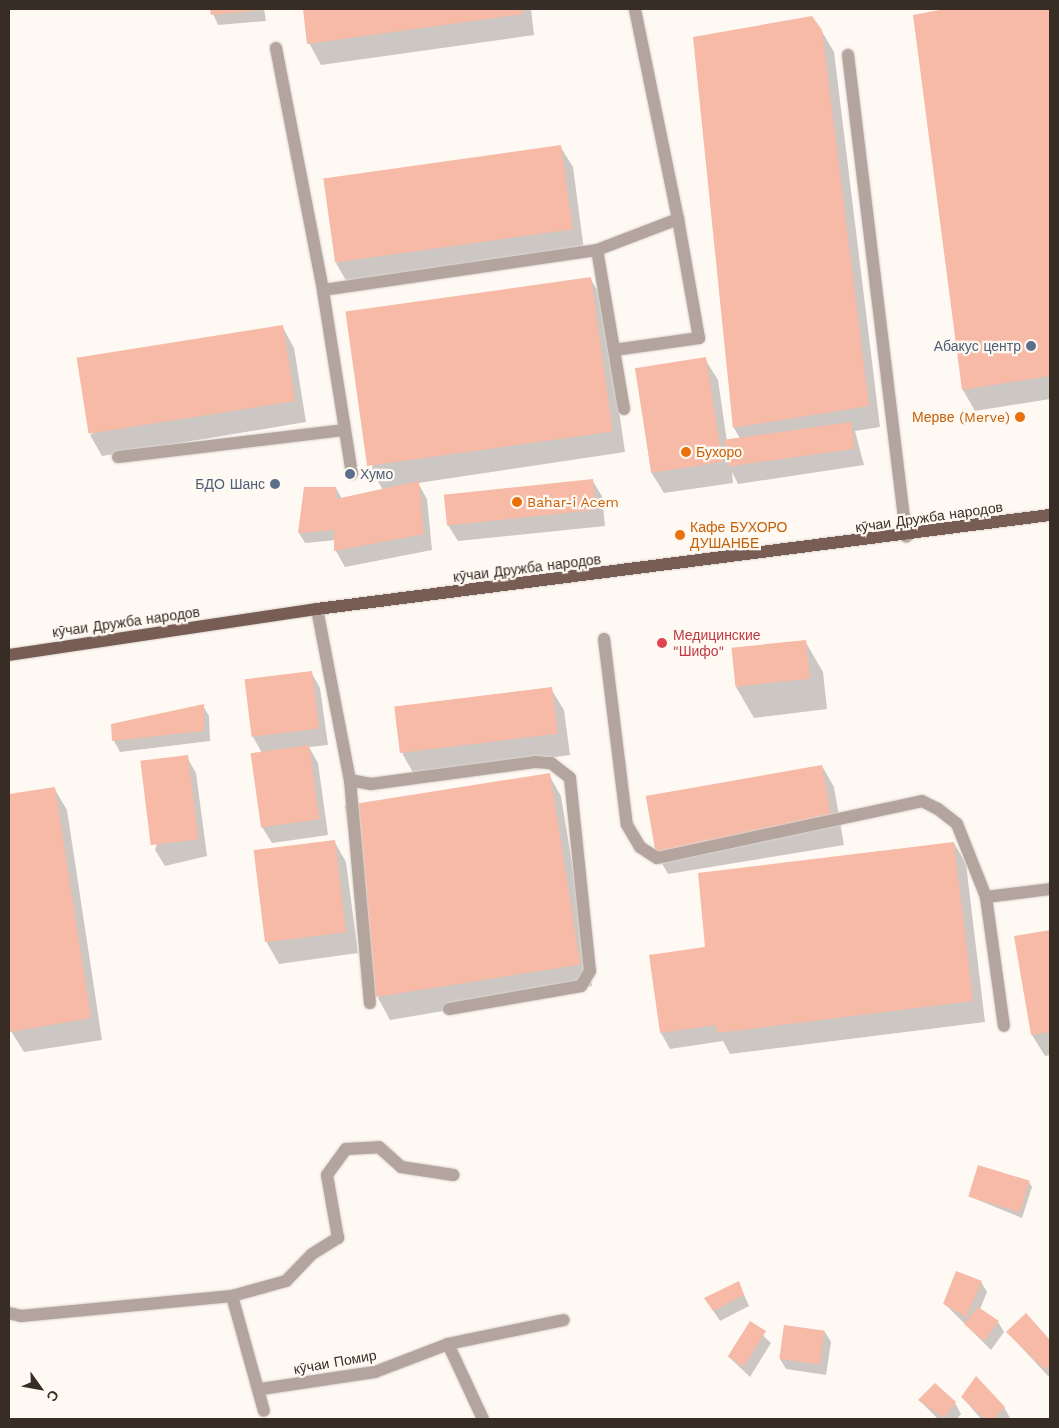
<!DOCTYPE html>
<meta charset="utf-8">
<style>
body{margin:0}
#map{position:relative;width:1059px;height:1428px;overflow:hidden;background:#fff9f4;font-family:"Work Sans",sans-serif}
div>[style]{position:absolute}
.shadow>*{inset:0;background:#0003}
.building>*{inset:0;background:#f7baa7;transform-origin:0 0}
.roads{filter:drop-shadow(0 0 1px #dbd4cf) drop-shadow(0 0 1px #dbd4cf)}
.minor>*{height:12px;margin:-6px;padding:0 6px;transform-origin:6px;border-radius:6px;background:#b3a49e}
.major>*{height:12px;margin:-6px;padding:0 6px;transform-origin:6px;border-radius:6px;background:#775d53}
.dots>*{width:14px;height:14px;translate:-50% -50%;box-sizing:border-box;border:2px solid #fff9f4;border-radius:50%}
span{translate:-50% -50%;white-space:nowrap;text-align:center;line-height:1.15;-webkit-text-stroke:4.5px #fff9f4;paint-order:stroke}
.service-label{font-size:14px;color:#4e5e75}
.right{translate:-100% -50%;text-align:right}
.left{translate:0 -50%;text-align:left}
.food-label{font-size:14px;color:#c56008}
.street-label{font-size:14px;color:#382d24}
.health-label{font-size:14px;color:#be3a42}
.frame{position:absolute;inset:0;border:10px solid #382d24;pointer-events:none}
.north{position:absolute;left:15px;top:1363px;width:50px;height:50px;-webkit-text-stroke:4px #fff9f4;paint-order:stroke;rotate:122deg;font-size:14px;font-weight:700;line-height:20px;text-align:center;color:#382d24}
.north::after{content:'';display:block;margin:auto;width:18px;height:22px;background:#382d24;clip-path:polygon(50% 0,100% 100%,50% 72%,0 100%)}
</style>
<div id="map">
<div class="shadow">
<i style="clip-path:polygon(211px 9px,264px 9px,266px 21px,218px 25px)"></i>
<i style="clip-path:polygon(304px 9px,531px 9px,534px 35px,321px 65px,309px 43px)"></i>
<i style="clip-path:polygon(952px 9px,1050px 9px,1050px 399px,975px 411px,963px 390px,914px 16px)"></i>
<i style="clip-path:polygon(821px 30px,834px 52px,880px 427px,855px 431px,864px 465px,738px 484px,732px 472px,733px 483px,664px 493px,651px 472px,636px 369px,705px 359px,718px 380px,727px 442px,741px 440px,734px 428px)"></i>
<i style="clip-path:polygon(560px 146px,573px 167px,584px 250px,348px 284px,336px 263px)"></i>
<i style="clip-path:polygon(590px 278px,603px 300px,625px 452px,418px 483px,427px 499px,432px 550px,345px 567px,336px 551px,336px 540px,305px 543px,299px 533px,336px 488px,342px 499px,383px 490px,370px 468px)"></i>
<i style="clip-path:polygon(282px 326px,294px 348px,306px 422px,102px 456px,90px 435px)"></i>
<i style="clip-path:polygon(592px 480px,602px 496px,605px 526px,458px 541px,448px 525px,445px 495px)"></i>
<i style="clip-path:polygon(805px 641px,823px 672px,827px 709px,754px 718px,736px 687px)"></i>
<i style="clip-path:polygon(311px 672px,320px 688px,328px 745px,309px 747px,318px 763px,328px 835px,272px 843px,262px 827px,262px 753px,253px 737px,246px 681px)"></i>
<i style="clip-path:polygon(551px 689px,564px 710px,570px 755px,415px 776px,403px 755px,396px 710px)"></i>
<i style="clip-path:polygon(203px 706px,209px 716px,210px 741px,120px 752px,114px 741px,112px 725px)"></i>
<i style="clip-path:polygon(187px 757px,196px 773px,207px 856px,165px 866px,155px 850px)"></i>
<i style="clip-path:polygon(822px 766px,834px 787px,844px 845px,668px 874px,656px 853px)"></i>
<i style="clip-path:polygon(549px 775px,561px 796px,592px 986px,390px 1020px,378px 998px)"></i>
<i style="clip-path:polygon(54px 788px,67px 810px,102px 1040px,24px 1052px,11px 1031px,9px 1014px,9px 796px)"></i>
<i style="clip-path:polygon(334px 841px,346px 862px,358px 953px,279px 964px,267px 943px)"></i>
<i style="clip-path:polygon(954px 843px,966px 864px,985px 1022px,730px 1054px,723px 1041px,670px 1049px,661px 1033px)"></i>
<i style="clip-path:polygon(1050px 931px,1050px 1055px,1045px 1056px,1032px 1035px,1016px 937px)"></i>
<i style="clip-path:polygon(1029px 1182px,1032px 1187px,1022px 1218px,968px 1196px)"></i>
<i style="clip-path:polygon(981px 1282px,987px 1292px,980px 1309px,998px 1322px,1004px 1332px,991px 1350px,945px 1304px)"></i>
<i style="clip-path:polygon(739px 1283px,749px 1306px,720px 1321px,712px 1309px)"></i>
<i style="clip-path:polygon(1026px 1315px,1050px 1342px,1050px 1378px,1008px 1333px)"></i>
<i style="clip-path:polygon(750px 1323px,771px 1343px,750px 1377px,729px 1357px)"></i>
<i style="clip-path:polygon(825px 1332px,831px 1342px,826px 1375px,786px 1369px,780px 1359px)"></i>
<i style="clip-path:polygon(962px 1397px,1004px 1407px,1010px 1418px,981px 1419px)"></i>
<i style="clip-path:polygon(919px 1400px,955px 1403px,961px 1414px,957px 1419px,938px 1419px)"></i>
</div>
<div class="building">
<i style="clip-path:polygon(210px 9px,263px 9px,263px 10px,211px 15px)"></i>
<i style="clip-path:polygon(303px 9px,522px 9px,523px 14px,307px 44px)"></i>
<i style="clip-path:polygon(945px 9px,1050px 9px,1050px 376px,962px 390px,913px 15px)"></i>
<i style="clip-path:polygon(812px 16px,822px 30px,869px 406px,733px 428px,693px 37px)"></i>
<i style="left:561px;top:145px;width:85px;height:240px;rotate:82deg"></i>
<i style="left:591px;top:277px;width:156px;height:248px;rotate:82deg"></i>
<i style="left:283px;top:325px;width:77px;height:209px;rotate:81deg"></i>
<i style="left:706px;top:357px;width:106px;height:72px;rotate:81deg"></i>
<i style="left:851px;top:422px;width:27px;height:128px;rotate:82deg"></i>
<i style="left:593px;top:479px;width:31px;height:150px;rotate:84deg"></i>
<i style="clip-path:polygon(419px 481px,424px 534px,334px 551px,334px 530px,298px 533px,304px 487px,336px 487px,336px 499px)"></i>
<i style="left:806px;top:640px;width:39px;height:75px;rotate:84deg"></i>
<i style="left:312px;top:671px;width:58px;height:68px;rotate:83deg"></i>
<i style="left:552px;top:687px;width:47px;height:159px;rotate:83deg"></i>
<i style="clip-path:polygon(204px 704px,204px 731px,112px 741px,111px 724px)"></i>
<i style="left:309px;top:745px;width:75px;height:59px;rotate:82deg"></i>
<i style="left:188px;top:755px;width:85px;height:48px;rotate:83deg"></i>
<i style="left:822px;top:765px;width:60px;height:179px;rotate:80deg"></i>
<i style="left:550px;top:773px;width:194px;height:208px;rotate:81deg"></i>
<i style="clip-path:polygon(55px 787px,91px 1018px,10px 1032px,9px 794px)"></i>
<i style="left:335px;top:840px;width:93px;height:82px;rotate:83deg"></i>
<i style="clip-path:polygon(954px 842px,973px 1001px,717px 1033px,716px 1025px,660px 1033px,649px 955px,705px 947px,698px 873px)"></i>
<i style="clip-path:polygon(1050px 930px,1050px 1032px,1031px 1035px,1014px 936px)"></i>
<i style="left:978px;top:1165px;width:54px;height:33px;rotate:17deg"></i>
<i style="clip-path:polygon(956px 1271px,982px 1281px,966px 1317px,943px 1304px)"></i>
<i style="clip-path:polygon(739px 1281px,744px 1295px,713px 1311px,704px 1298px)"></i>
<i style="clip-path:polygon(978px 1307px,999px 1321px,984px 1341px,964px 1324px)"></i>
<i style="clip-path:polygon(1026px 1313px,1050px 1340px,1050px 1364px,1045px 1370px,1006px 1332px)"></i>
<i style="left:750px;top:1321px;width:19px;height:42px;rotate:32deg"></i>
<i style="left:784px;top:1325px;width:41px;height:34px;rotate:8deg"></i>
<i style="clip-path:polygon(976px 1376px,1005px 1407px,994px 1419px,985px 1419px,961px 1397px)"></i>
<i style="clip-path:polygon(935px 1383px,956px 1402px,944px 1418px,918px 1400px)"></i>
</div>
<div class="roads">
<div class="minor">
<i style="left:276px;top:48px;width:247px;rotate:79deg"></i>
<i style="left:848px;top:55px;width:485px;rotate:83.1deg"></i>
<i style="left:614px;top:350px;width:86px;rotate:-8deg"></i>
<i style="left:699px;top:338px;width:121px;rotate:-100deg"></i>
<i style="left:624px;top:409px;width:161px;rotate:-99.6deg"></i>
<i style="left:597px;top:250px;width:87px;rotate:-20.9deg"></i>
<i style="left:678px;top:219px;width:214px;rotate:-101.6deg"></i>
<i style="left:118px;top:457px;width:227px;rotate:-6.8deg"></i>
<i style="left:352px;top:474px;width:186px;rotate:-99deg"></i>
<i style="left:323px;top:290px;width:277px;rotate:-8.3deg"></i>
<i style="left:317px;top:609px;width:174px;rotate:79.1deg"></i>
<i style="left:350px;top:780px;width:21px;rotate:11deg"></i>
<i style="left:371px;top:784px;width:165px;rotate:-7.6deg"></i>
<i style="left:535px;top:762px;width:16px;rotate:4deg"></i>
<i style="left:551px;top:763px;width:24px;rotate:38deg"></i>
<i style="left:570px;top:778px;width:194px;rotate:84.1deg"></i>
<i style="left:590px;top:971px;width:17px;rotate:121deg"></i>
<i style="left:581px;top:986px;width:134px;rotate:170.1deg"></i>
<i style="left:604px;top:639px;width:187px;rotate:83deg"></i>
<i style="left:627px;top:825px;width:26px;rotate:59deg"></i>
<i style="left:640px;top:847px;width:20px;rotate:33deg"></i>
<i style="left:657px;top:858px;width:271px;rotate:-12.1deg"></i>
<i style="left:922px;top:801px;width:18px;rotate:27deg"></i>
<i style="left:938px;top:809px;width:24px;rotate:38deg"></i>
<i style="left:957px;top:824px;width:79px;rotate:68.3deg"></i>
<i style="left:986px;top:897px;width:130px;rotate:82.1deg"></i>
<i style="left:350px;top:780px;width:224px;rotate:84.9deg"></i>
<i style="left:986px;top:897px;width:64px;rotate:-7.1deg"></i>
<i style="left:232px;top:1296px;width:56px;rotate:-15.5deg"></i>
<i style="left:286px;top:1281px;width:37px;rotate:-46deg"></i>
<i style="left:312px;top:1254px;width:31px;rotate:-32deg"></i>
<i style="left:338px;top:1238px;width:64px;rotate:-99.9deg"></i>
<i style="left:327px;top:1175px;width:32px;rotate:-54deg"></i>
<i style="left:346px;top:1149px;width:33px;rotate:-3deg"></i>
<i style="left:379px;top:1147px;width:30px;rotate:42deg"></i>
<i style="left:401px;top:1167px;width:53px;rotate:8.7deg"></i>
<i style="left:9px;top:1313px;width:12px;rotate:14deg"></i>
<i style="left:21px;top:1316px;width:212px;rotate:-5.4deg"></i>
<i style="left:232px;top:1296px;width:119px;rotate:74.5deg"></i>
<i style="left:448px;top:1344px;width:118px;rotate:-11.7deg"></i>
<i style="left:261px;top:1389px;width:115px;rotate:-8.5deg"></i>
<i style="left:375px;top:1372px;width:78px;rotate:-21deg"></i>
<i style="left:448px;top:1344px;width:83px;rotate:65deg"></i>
</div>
<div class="major">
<i style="left:9px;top:655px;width:311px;rotate:-8.5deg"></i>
<i style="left:317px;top:609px;width:739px;rotate:-7.31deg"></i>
</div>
</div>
<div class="dots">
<i style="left:1031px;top:346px;background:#5c6f8a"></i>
<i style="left:1020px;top:417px;background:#e8710a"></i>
<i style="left:686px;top:452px;background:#e8710a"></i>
<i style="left:350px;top:474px;background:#5c6f8a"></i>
<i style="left:275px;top:484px;background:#5c6f8a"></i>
<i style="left:517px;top:502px;background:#e8710a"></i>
<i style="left:680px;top:535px;background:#e8710a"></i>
<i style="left:662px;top:643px;background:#e0444e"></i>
</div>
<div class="service-label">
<span class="right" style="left:1021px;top:346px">Абакус центр</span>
<span class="left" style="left:360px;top:474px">Хумо</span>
<span class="right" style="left:265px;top:484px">БДО Шанс</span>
</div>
<div class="food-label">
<span class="right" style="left:1010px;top:417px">Мерве (Merve)</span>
<span class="left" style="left:696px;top:452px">Бухоро</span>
<span class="left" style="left:527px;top:502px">Bahar-i Acem</span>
<span class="left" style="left:690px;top:535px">Кафе БУХОРО<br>ДУШАНБЕ</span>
</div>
<div class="street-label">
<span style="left:929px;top:517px;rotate:-8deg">кӯчаи Дружба народов</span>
<span style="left:527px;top:568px;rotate:-7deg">кӯчаи Дружба народов</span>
<span style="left:126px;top:622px;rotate:-8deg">кӯчаи Дружба народов</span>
<span style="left:335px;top:1362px;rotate:-10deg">кӯчаи Помир</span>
</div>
<div class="health-label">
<span class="left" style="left:673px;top:643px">Медицинские<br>"Шифо"</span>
</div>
<div class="frame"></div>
<div class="north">С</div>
</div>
